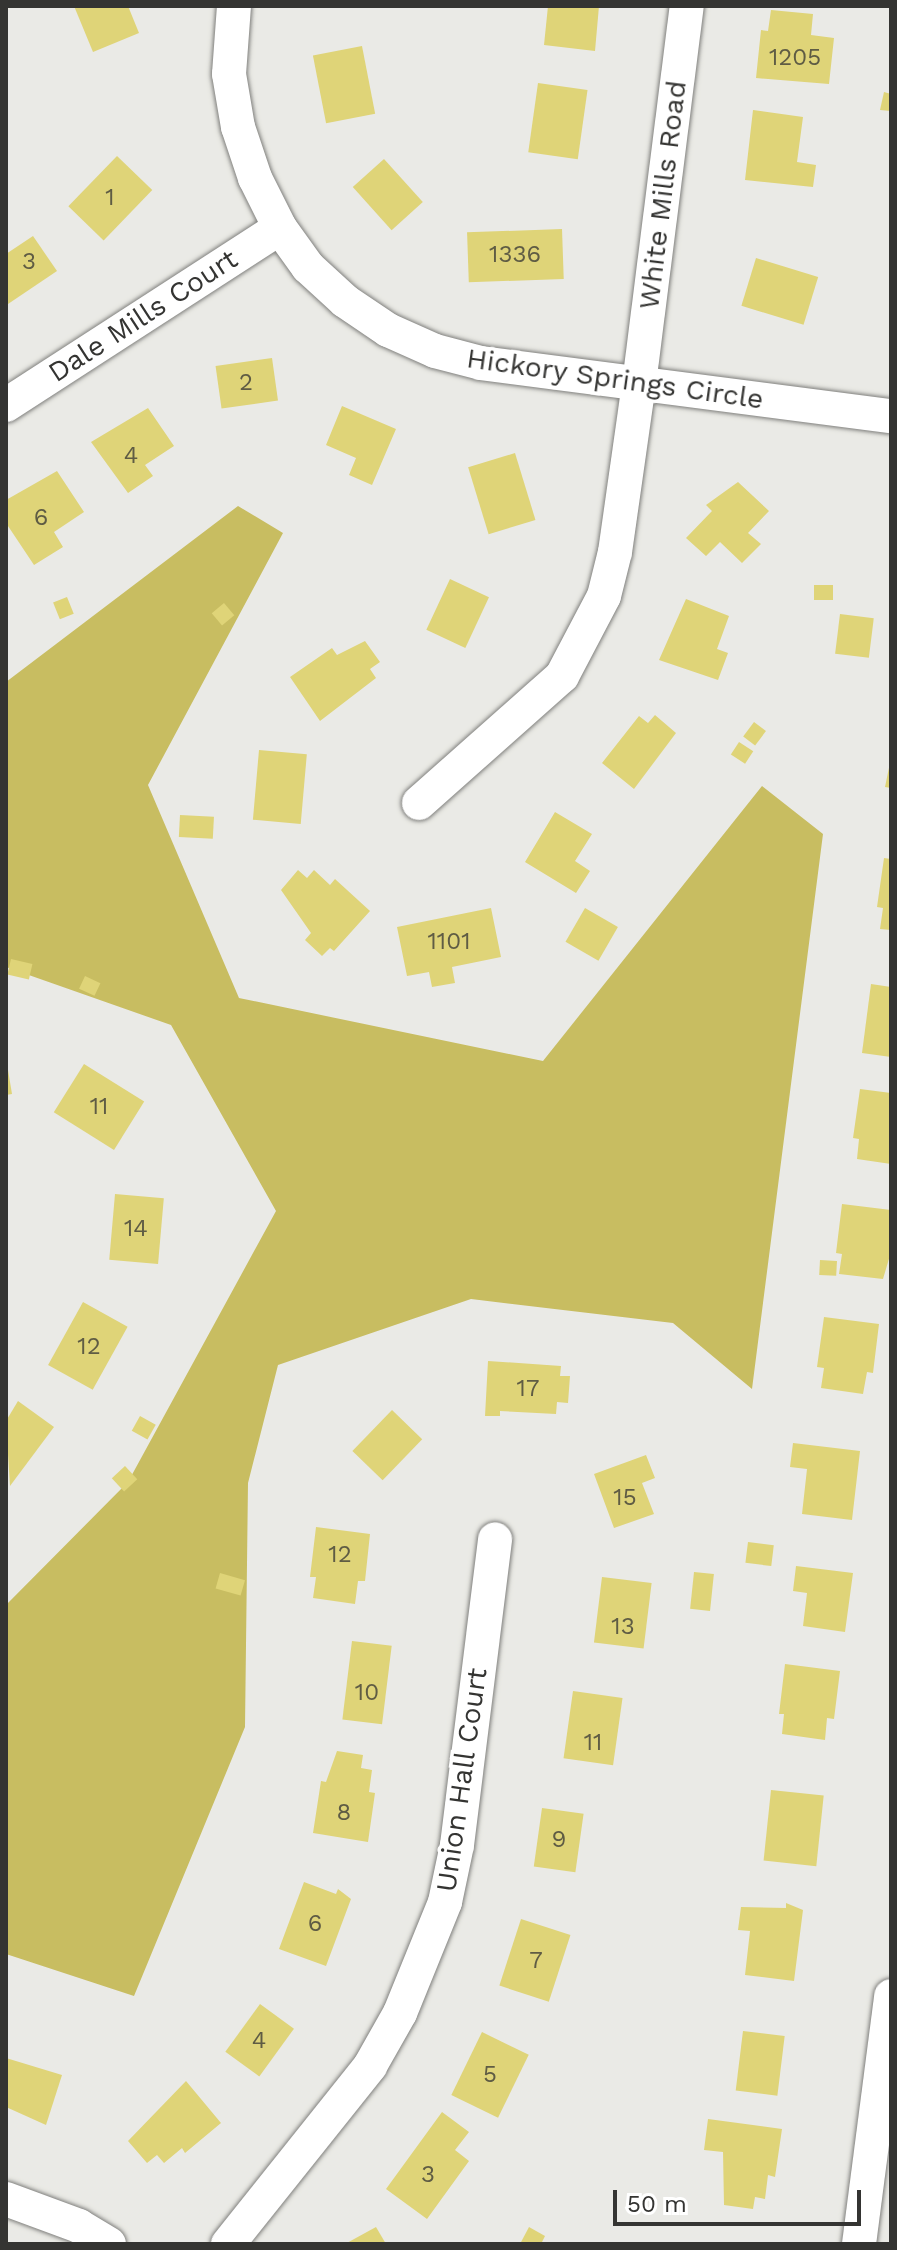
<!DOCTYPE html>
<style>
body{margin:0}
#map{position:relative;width:897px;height:2250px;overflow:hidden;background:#eaeae6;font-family:"Work Sans",sans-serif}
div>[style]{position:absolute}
.forest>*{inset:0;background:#c8bd61}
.building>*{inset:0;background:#dfd478;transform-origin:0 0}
.roads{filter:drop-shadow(0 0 2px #80807d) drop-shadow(0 0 2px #80807d)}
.minor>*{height:34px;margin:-17px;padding:0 17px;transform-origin:17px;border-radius:17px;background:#fff}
span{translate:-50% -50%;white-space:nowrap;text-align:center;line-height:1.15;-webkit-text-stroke:7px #fff;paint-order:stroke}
.number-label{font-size:24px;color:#5f5c44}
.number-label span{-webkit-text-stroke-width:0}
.street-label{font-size:28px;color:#343432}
.frame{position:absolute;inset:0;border:8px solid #343432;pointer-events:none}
.scale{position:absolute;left:613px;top:2190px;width:248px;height:36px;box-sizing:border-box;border:4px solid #343432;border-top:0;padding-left:10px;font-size:24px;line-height:28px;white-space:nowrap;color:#343432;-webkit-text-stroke:6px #fff;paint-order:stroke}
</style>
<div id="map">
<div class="forest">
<i style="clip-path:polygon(238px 506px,283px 533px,148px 785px,239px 998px,543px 1061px,762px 786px,823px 834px,752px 1389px,673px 1323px,471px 1299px,278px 1365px,248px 1483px,245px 1727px,134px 1996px,6px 1954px,6px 1605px,128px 1482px,276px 1211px,171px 1025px,6px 967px,6px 682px)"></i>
</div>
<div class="building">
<i style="clip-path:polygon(74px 6px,128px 6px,139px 33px,93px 52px)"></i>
<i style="clip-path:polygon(548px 6px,599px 6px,595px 51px,544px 45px)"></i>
<i style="clip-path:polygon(771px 10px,813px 14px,811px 35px,834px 38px,829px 84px,756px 78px,761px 30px,768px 31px)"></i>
<i style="left:362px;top:46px;width:69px;height:50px;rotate:79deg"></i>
<i style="left:538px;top:83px;width:50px;height:70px;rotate:8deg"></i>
<i style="clip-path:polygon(884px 92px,891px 94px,891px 111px,880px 110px)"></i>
<i style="clip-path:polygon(753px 110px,803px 117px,797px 162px,816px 165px,813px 187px,745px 180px)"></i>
<i style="left:117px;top:156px;width:49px;height:70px;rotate:44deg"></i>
<i style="left:384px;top:159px;width:58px;height:42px;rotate:48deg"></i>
<i style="left:562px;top:229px;width:50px;height:95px;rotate:88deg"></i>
<i style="clip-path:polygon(33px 236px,57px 271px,8px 304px,6px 254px)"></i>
<i style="left:756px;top:258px;width:65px;height:50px;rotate:17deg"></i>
<i style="left:272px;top:358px;width:43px;height:57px;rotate:82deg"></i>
<i style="clip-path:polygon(342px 406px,396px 429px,372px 485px,349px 475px,356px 458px,326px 445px)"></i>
<i style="clip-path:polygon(148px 408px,174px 446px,145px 465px,153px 476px,128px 493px,91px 442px)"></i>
<i style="left:515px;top:453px;width:70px;height:49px;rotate:73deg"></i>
<i style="clip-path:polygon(57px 471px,84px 512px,54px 532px,63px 547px,34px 565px,6px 523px,6px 500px)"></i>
<i style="clip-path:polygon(738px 482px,769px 511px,748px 533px,761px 544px,742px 563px,720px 542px,706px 556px,686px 538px,712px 511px,706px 505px)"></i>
<i style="left:450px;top:579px;width:43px;height:56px;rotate:25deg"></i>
<i style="left:814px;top:585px;width:19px;height:15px"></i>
<i style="left:67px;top:597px;width:18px;height:15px;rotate:68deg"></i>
<i style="clip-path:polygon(686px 599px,729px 616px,717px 649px,728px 653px,718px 680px,659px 660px)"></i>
<i style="left:224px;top:603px;width:16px;height:16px;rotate:50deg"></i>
<i style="left:840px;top:614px;width:34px;height:40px;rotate:7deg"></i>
<i style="clip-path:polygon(365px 641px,380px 662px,370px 669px,376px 678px,320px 721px,290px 677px,332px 648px,337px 655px)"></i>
<i style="clip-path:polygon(655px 715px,676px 733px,634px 789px,602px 763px,639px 716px,648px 723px)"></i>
<i style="left:754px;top:722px;width:15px;height:18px;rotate:37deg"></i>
<i style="left:739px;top:742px;width:17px;height:15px;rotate:33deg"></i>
<i style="left:259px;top:750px;width:48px;height:70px;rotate:5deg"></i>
<i style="clip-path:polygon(891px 758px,891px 788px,885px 787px)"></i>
<i style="clip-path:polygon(555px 812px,592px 834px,575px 861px,590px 871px,576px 893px,525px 862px)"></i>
<i style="left:180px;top:815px;width:34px;height:22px;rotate:3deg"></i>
<i style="clip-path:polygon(884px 858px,891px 859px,891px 930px,880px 929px,883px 908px,877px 907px)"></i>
<i style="clip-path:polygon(298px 870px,307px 878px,314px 870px,330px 885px,335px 879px,370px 911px,334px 951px,330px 948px,322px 956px,305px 940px,311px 933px,281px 890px)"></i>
<i style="clip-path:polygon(491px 908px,501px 957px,452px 967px,455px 983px,432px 987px,429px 972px,407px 976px,397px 927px)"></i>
<i style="left:585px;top:908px;width:38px;height:39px;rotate:30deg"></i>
<i style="left:11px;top:959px;width:22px;height:16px;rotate:13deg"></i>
<i style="left:85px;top:976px;width:17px;height:14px;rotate:25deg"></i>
<i style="clip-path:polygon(871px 984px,891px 987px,891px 1057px,862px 1053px)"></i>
<i style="clip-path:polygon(6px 1058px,12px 1094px,6px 1095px)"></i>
<i style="left:84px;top:1064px;width:71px;height:57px;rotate:32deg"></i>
<i style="clip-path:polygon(860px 1089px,891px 1093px,891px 1164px,857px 1159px,859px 1139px,853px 1138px)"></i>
<i style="left:115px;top:1194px;width:49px;height:66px;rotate:5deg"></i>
<i style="clip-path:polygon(842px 1204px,891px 1210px,891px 1252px,883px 1279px,839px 1274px,842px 1254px,836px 1253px)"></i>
<i style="left:820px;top:1260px;width:17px;height:15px;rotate:3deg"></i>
<i style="left:83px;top:1302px;width:51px;height:72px;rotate:29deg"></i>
<i style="clip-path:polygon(824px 1317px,879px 1324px,873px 1373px,867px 1372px,863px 1394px,821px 1388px,824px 1368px,817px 1367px)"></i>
<i style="clip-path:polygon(488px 1361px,561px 1366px,560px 1376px,570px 1376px,568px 1403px,557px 1402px,556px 1414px,500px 1411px,500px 1416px,485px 1416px)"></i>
<i style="clip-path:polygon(18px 1401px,54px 1427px,10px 1486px,6px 1421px)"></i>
<i style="left:392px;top:1410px;width:42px;height:57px;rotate:44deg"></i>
<i style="left:140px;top:1416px;width:18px;height:17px;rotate:29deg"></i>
<i style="clip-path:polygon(793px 1443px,860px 1451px,852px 1520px,802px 1514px,807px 1469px,790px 1467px)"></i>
<i style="clip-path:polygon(646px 1455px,655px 1478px,642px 1483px,654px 1514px,614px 1528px,594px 1474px)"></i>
<i style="left:125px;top:1466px;width:18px;height:18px;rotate:47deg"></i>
<i style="clip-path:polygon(316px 1527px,370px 1534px,365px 1581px,358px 1581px,355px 1604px,313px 1598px,316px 1577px,310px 1577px)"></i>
<i style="left:748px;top:1542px;width:26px;height:21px;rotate:7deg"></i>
<i style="clip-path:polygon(796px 1566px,853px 1573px,845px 1632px,803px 1626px,807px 1593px,793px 1591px)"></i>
<i style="left:694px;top:1572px;width:20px;height:37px;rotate:6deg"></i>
<i style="left:220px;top:1573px;width:26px;height:16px;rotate:16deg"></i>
<i style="left:602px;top:1577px;width:50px;height:66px;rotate:7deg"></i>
<i style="left:352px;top:1641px;width:40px;height:79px;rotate:7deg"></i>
<i style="clip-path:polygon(785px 1664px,840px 1671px,834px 1719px,827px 1718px,825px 1740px,782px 1734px,784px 1714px,779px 1714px)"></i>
<i style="left:573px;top:1691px;width:50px;height:68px;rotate:8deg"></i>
<i style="clip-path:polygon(337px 1751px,363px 1755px,361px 1768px,372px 1770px,369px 1792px,375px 1793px,368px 1842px,313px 1833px,321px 1781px,326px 1782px)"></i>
<i style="left:771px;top:1790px;width:53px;height:71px;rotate:6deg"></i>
<i style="left:542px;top:1808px;width:42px;height:59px;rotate:8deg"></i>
<i style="clip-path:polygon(304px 1882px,336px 1894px,338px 1889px,351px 1899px,326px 1966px,279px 1949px)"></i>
<i style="clip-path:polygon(786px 1903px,803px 1910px,794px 1981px,745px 1975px,750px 1931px,738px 1930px,741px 1907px,786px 1908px)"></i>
<i style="left:521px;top:1919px;width:52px;height:70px;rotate:18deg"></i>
<i style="left:260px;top:2004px;width:42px;height:59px;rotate:36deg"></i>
<i style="left:743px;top:2031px;width:42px;height:60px;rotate:7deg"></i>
<i style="left:482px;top:2032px;width:52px;height:70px;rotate:26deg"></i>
<i style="clip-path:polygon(6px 2058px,62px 2075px,46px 2125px,6px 2107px)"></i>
<i style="clip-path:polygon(186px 2081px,221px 2123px,185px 2153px,182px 2148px,164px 2163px,157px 2155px,147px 2163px,128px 2141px)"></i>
<i style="clip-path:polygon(442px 2112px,469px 2132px,455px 2150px,469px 2161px,427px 2219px,386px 2189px)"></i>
<i style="clip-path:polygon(708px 2119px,782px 2129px,775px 2177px,768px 2175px,765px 2199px,755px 2197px,753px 2209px,724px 2205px,723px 2152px,704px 2150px)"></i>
<i style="clip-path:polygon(376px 2227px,386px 2244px,345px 2244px)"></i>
<i style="clip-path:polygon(529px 2227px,545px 2236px,541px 2244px,520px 2244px)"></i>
</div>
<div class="roads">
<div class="minor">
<i style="left:234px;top:6px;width:68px;rotate:94.2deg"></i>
<i style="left:229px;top:74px;width:54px;rotate:80.4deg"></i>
<i style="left:238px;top:127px;width:54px;rotate:71.6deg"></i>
<i style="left:255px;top:178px;width:56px;rotate:63.4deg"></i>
<i style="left:280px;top:228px;width:48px;rotate:54.3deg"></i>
<i style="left:308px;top:267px;width:50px;rotate:42.6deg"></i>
<i style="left:345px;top:301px;width:52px;rotate:34deg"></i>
<i style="left:388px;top:330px;width:51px;rotate:24.1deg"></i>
<i style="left:435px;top:351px;width:48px;rotate:14.6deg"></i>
<i style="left:481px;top:363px;width:413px;rotate:7.4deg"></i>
<i style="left:6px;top:405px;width:326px;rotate:-32.9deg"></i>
<i style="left:419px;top:803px;width:191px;rotate:-41.6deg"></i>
<i style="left:562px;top:676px;width:90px;rotate:-62.3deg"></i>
<i style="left:604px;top:596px;width:45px;rotate:-76deg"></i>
<i style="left:615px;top:552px;width:170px;rotate:-81.9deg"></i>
<i style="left:639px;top:384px;width:381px;rotate:-82.8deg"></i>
<i style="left:6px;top:2199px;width:78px;rotate:20.3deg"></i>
<i style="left:79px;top:2226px;width:35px;rotate:31deg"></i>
<i style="left:228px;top:2244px;width:228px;rotate:-51.4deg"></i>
<i style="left:370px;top:2066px;width:61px;rotate:-60.5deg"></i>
<i style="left:400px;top:2013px;width:120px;rotate:-67.9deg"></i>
<i style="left:445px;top:1902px;width:58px;rotate:-78.1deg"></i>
<i style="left:457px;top:1845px;width:308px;rotate:-82.9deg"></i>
<i style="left:859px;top:2244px;width:250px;rotate:-82.6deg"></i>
</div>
</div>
<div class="number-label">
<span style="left:795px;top:58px">1205</span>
<span style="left:110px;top:198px">1</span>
<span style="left:515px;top:255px">1336</span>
<span style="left:29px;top:262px">3</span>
<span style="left:246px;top:383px">2</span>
<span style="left:131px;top:456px">4</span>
<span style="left:41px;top:518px">6</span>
<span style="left:449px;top:942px">1101</span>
<span style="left:99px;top:1107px">11</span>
<span style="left:136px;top:1229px">14</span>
<span style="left:89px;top:1347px">12</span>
<span style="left:528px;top:1389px">17</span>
<span style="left:625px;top:1498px">15</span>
<span style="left:340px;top:1555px">12</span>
<span style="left:623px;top:1627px">13</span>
<span style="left:367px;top:1693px">10</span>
<span style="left:593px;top:1743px">11</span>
<span style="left:344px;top:1813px">8</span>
<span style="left:559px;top:1840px">9</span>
<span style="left:315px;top:1924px">6</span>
<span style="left:536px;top:1961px">7</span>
<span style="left:259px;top:2041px">4</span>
<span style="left:490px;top:2075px">5</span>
<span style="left:428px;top:2175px">3</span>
</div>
<div class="street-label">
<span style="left:663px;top:195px;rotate:-83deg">White Mills Road</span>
<span style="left:143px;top:316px;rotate:-33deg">Dale Mills Court</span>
<span style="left:615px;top:379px;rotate:8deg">Hickory Springs Circle</span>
<span style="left:462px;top:1780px;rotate:-82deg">Union Hall Court</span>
</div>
<div class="frame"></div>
<div class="scale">50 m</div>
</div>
